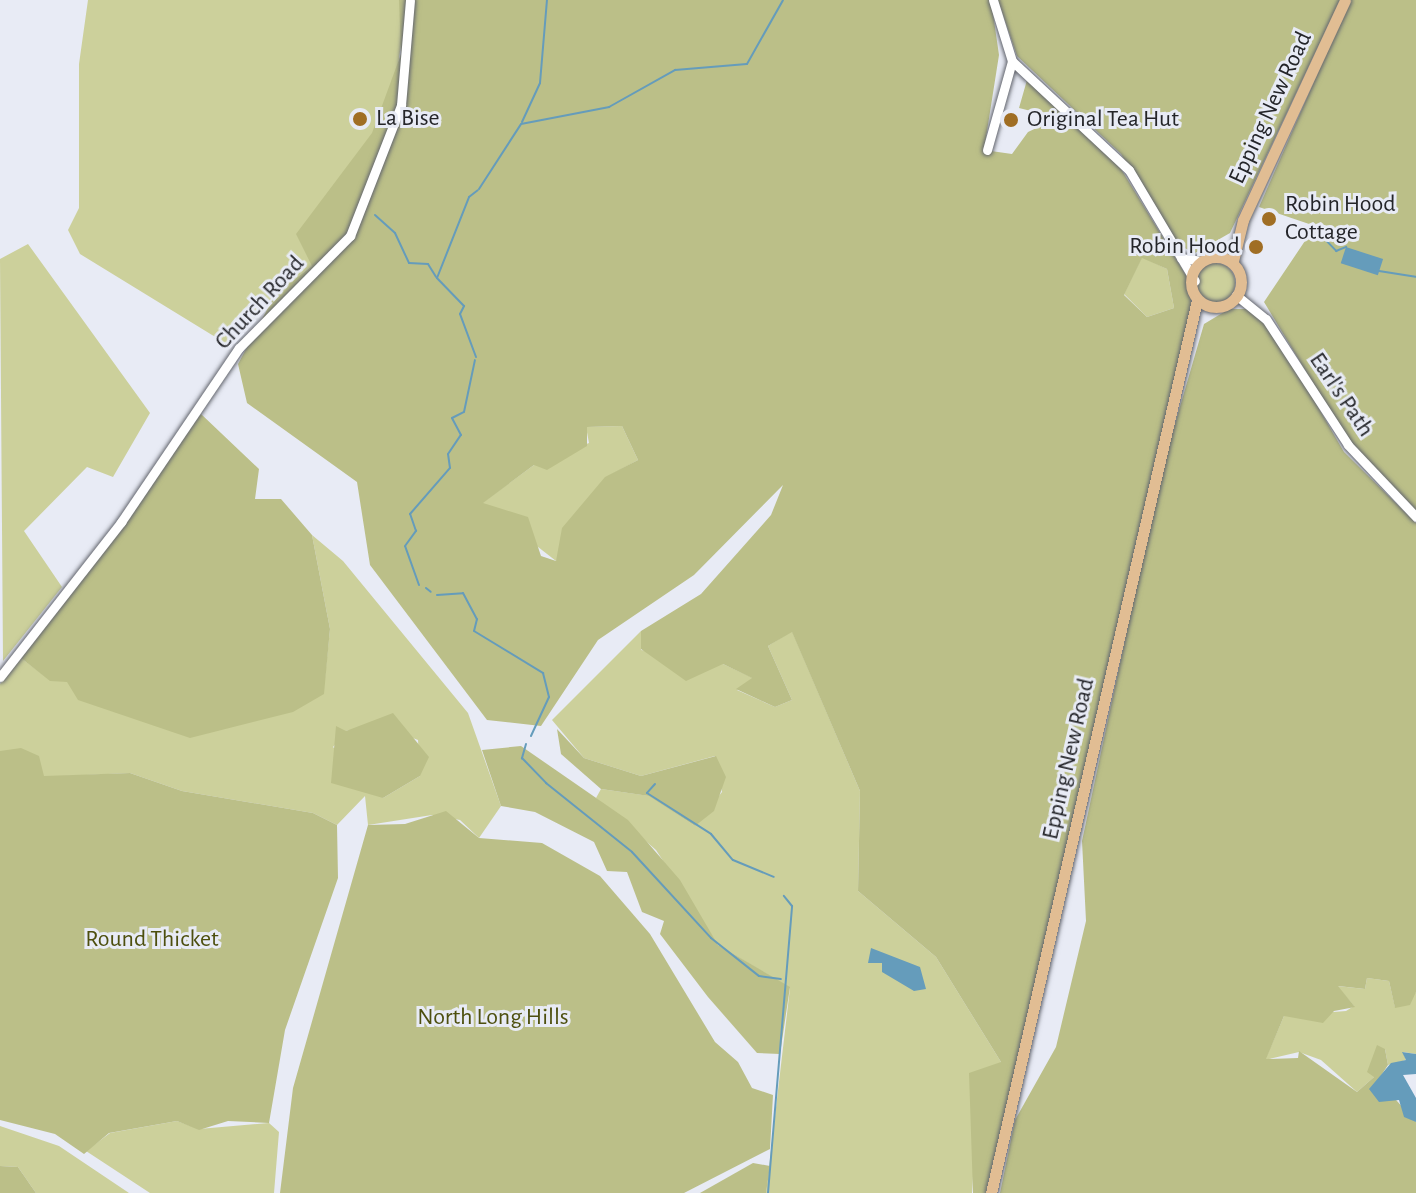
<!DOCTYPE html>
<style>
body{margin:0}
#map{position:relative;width:1416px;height:1193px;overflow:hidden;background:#e8ebf5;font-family:"Alegreya Sans",sans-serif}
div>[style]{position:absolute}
.green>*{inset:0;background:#ccd09b}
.round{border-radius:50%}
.forest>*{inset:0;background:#bbbf88}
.water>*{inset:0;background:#659cbb;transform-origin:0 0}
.stream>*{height:2px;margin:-1px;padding:0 1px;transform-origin:1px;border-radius:1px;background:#659cbb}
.roads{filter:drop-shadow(0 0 2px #62656d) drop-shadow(0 0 2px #62656d)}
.minor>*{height:9px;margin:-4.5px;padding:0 4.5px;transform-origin:4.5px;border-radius:4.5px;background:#fff}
.major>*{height:11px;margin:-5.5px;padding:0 5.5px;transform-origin:5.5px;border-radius:5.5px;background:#e1bd93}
.major>.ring{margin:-5.5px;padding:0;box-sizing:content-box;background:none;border:11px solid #e1bd93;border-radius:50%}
.dots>*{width:22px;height:22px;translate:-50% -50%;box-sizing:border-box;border:4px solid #e8ebf5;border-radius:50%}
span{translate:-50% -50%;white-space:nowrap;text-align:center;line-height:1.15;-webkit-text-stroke:6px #e8ebf5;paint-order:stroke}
.street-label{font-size:24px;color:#242529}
.poi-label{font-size:24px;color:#242529}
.left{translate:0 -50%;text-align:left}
.right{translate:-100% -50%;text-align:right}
.park-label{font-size:24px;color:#4d4f0e}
</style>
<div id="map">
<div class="green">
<i style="clip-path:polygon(88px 0,407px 0,387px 147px,312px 266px,276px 293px,230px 346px,80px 254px,68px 230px,79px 208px,79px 64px)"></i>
<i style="clip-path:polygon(28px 244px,150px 413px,113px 477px,87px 467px,24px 531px,62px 587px,3px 661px,0 259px)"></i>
<i style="clip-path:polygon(1142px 257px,1167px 269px,1174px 308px,1147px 317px,1124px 294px)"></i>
<i class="round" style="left:1195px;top:263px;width:40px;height:40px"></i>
<i style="clip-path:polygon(622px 426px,638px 460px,605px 478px,556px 561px,482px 503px,534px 465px,589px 443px,586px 427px)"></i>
<i style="clip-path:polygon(evenodd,312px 535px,343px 561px,468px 713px,501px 806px,479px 838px,460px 820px,432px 815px,368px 825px,365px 796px,337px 825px,313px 813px,182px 791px,130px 773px,43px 777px,0 751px,0 684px,21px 658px,50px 680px,325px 677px,330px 629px,312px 535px,376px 724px,418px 740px,420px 776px,383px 798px,333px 747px,346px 731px,376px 724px)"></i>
<i style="clip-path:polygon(641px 631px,641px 650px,723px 664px,753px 678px,737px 690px,775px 707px,792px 700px,768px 646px,792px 631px,860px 791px,858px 891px,936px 957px,1001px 1062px,974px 1159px,972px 1193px,766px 1193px,790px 988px,718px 945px,656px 850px,596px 798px,601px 789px,650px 796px,695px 826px,722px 792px,715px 756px,641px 776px,584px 758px,552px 720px)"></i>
<i style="clip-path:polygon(1367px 978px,1389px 981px,1395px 1007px,1416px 992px,1416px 1054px,1403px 1052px,1406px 1060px,1388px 1065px,1385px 1049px,1374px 1077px,1357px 1092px,1321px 1060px,1299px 1052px,1265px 1060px,1284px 1016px,1346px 1011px,1354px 1006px,1337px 986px,1365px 989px)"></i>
<i style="clip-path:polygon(177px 1121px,199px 1129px,269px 1123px,279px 1132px,274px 1193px,150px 1193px,86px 1151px,110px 1133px)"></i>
<i style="clip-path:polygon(0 1126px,59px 1146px,129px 1193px,36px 1193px,18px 1167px,0 1166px)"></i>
</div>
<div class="forest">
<i style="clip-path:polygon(evenodd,399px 0,991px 0,999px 55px,984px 150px,1012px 154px,1028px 132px,1047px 123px,1043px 114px,1019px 108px,1027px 80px,1115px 159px,1187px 277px,1192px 305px,1187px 336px,986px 1193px,973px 1193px,969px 1073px,1001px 1062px,936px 957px,858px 891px,860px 791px,792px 632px,768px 646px,792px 700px,775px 707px,736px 689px,752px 678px,723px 664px,686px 681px,641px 649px,641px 631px,701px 594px,771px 515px,783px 485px,694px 575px,598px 640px,541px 726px,487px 720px,370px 565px,357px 482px,247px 403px,238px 364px,276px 293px,312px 266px,296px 234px,372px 133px,401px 54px,399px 0,1142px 258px,1167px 269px,1174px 308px,1147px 317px,1124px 295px,1142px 258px,399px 0,622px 426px,638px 460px,605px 477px,562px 528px,556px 561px,541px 556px,528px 517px,483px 503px,534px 465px,547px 470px,587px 446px,587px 427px,622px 426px)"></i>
<i style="clip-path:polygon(998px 0,1340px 0,1230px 233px,1195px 253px,1176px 244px,1121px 154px,1017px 56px)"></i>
<i style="clip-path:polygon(1350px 0,1416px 0,1416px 515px,1351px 446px,1264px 302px,1315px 226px,1259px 207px)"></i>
<i style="clip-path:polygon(1229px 309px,1253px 309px,1270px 324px,1344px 452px,1416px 523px,1416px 992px,1410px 1005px,1395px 1008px,1389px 981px,1367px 978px,1365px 989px,1338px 986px,1355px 1007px,1334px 1011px,1323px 1023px,1284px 1016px,1266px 1059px,1298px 1058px,1299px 1051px,1357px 1092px,1374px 1077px,1367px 1072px,1377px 1045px,1385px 1049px,1388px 1065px,1378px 1080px,1416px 1122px,1416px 1193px,1000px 1193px,1015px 1120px,1056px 1047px,1086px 921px,1082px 841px,1161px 472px,1204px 324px)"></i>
<i style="clip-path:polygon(201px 414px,259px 469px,255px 499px,281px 499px,312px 535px,330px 629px,324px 694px,293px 712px,190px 738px,78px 700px,67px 682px,50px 681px,21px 658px)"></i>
<i style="clip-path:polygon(393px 713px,429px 757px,420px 776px,383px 798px,331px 783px,336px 726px,346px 731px)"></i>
<i style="clip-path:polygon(557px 729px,584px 758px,641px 776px,716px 756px,726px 777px,714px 811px,695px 826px,649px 796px,601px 789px,561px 754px)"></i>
<i style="clip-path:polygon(521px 746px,628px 820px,680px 880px,718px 945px,790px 987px,780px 1054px,757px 1053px,708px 997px,660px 934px,664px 921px,642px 912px,627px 872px,607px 871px,594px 842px,535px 812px,501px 806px,482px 750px)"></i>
<i style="clip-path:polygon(21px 748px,39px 756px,44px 776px,130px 773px,182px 791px,313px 813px,337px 825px,338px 878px,285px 1030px,269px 1123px,228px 1121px,199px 1130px,177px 1121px,109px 1133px,84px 1154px,55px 1134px,0 1120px,0 751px)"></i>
<i style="clip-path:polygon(446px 811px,479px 838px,542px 843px,600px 876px,650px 934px,715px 1042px,738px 1062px,752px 1088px,773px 1095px,770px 1149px,684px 1193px,280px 1193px,293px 1088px,368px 825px,405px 824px)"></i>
<i style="clip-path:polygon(753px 1163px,770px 1166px,766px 1193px,700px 1193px)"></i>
<i style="clip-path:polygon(0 1166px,18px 1167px,36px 1193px,0 1193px)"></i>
</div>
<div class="water">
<i style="left:1346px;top:247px;width:39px;height:17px;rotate:18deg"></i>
<i style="clip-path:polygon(871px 948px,920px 967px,926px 989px,914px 991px,882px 972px,882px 963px,868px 963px)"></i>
<i style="clip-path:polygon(1402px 1052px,1416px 1054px,1416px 1074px,1403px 1075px,1416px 1098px,1416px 1122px,1404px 1117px,1399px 1100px,1379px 1102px,1369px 1089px,1391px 1063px,1406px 1060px)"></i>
</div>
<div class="stream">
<i style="left:522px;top:122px;width:43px;rotate:-65.2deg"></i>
<i style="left:540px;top:83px;width:83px;rotate:-85.2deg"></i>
<i style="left:479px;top:189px;width:77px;rotate:-57.1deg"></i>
<i style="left:521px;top:124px;width:90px;rotate:-10.9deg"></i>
<i style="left:609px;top:107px;width:76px;rotate:-29.3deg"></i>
<i style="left:675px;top:70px;width:72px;rotate:-4.8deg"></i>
<i style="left:747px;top:64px;width:73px;rotate:-60.6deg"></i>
<i style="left:375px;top:215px;width:27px;rotate:42deg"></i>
<i style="left:395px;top:233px;width:33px;rotate:65deg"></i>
<i style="left:409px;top:263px;width:19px;rotate:3deg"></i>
<i style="left:428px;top:264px;width:15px;rotate:58deg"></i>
<i style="left:1317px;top:231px;width:28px;rotate:46deg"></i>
<i style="left:1336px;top:251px;width:11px;rotate:-22deg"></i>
<i style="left:1379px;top:271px;width:37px;rotate:9deg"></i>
<i style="left:476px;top:357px;width:46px;rotate:-110.4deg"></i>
<i style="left:460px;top:314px;width:9px;rotate:-63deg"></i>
<i style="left:464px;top:306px;width:39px;rotate:-134deg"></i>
<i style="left:437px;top:278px;width:87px;rotate:-68.4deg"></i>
<i style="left:469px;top:197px;width:11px;rotate:-38deg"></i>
<i style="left:419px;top:585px;width:41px;rotate:-109.7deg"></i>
<i style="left:405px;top:546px;width:19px;rotate:-54deg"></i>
<i style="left:416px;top:531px;width:18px;rotate:-109deg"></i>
<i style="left:410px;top:514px;width:61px;rotate:-49deg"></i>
<i style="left:450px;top:468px;width:14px;rotate:-98deg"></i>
<i style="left:448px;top:454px;width:23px;rotate:-56deg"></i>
<i style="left:461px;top:435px;width:19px;rotate:-118deg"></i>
<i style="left:452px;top:418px;width:13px;rotate:-27deg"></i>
<i style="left:464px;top:412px;width:53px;rotate:-78.1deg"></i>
<i style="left:426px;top:588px;width:6px;rotate:39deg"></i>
<i style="left:437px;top:595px;width:26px;rotate:-4deg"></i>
<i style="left:463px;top:593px;width:30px;rotate:62deg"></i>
<i style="left:477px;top:619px;width:12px;rotate:104deg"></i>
<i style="left:474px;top:631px;width:81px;rotate:31.3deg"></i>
<i style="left:543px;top:673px;width:25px;rotate:76deg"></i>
<i style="left:549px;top:697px;width:43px;rotate:114.8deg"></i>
<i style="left:526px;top:744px;width:15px;rotate:106deg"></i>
<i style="left:522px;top:758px;width:35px;rotate:46deg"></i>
<i style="left:546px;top:783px;width:110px;rotate:38.7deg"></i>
<i style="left:632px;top:852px;width:117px;rotate:47.4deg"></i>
<i style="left:711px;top:938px;width:61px;rotate:38.4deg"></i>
<i style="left:759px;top:976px;width:22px;rotate:8deg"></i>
<i style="left:655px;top:784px;width:12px;rotate:132deg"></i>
<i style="left:647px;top:793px;width:76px;rotate:32.6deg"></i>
<i style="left:711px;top:834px;width:34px;rotate:50deg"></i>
<i style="left:733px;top:860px;width:44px;rotate:22.5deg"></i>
<i style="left:768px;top:1193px;width:288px;rotate:-85.2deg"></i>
<i style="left:792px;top:906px;width:13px;rotate:-129deg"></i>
</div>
<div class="roads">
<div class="minor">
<i style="left:993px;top:0;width:64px;rotate:72.7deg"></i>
<i style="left:1012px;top:61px;width:160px;rotate:43deg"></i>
<i style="left:1129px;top:170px;width:129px;rotate:59.3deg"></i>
<i style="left:987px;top:150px;width:92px;rotate:-74.3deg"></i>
<i style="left:1181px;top:258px;width:21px;rotate:8deg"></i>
<i style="left:1236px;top:295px;width:38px;rotate:39deg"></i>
<i style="left:1266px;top:319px;width:150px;rotate:56.9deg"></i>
<i style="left:1348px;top:445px;width:99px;rotate:46.6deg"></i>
<i style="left:0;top:677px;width:197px;rotate:-52deg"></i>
<i style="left:121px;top:522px;width:210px;rotate:-55.9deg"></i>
<i style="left:239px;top:348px;width:158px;rotate:-45.3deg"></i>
<i style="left:350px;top:236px;width:141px;rotate:-68.7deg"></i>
<i style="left:401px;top:105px;width:105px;rotate:-85.1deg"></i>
</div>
<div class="major">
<i class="ring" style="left:1191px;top:257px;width:39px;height:39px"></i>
<i style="left:1233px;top:261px;width:42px;rotate:-76.3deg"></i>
<i style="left:1243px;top:220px;width:242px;rotate:-65.1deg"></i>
<i style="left:991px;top:1193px;width:916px;rotate:-77.01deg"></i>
</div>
</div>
<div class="dots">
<i style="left:360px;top:119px;background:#a06e24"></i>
<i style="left:1011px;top:120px;background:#a06e24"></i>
<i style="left:1269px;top:219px;background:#a06e24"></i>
<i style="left:1256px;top:247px;background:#a06e24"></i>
</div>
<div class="street-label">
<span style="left:1271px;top:108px;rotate:-65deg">Epping New Road</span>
<span style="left:260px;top:303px;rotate:-47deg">Church Road</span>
<span style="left:1341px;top:395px;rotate:56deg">Earl's Path</span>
<span style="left:1069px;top:759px;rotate:-77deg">Epping New Road</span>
</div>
<div class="poi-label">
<span class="left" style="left:376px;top:119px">La Bise</span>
<span class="left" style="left:1027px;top:120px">Original Tea Hut</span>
<span class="left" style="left:1285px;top:219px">Robin Hood<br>Cottage</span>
<span class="right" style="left:1240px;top:247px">Robin Hood</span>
</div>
<div class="park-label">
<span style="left:152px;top:940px">Round Thicket</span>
<span style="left:493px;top:1018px">North Long Hills</span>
</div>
</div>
